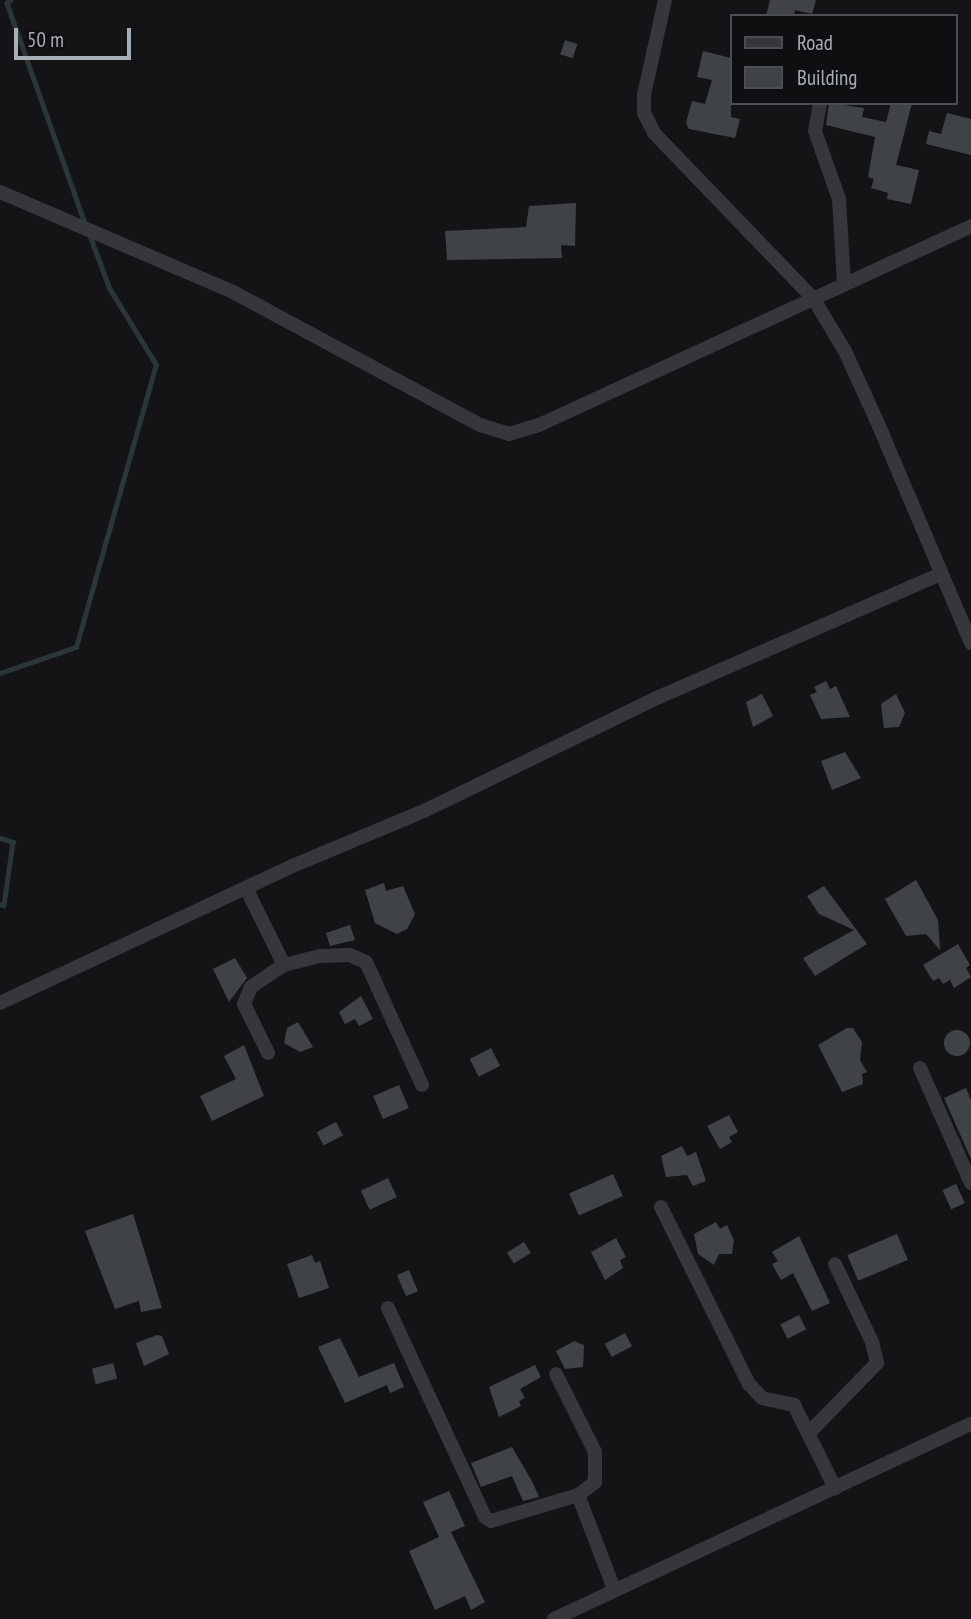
<!DOCTYPE html>
<style>
body{margin:0}
#map{position:relative;width:971px;height:1619px;overflow:hidden;background:#141416;font-family:"PT Sans Narrow",sans-serif}
div>[style]{position:absolute}
.stream>*{height:4.5px;margin:-2.25px;padding:0 2.25px;transform-origin:2.25px;border-radius:2.25px;background:#2a3639}
.building>*{inset:0;background:#404346;transform-origin:0 0}
.round{border-radius:50%}
.minor>*{height:14px;margin:-7px;padding:0 7px;transform-origin:7px;border-radius:7px;background:#35373b}
span{translate:-50% -50%;white-space:nowrap;text-align:center;line-height:1.15;-webkit-text-stroke:5px #0f0f11;paint-order:stroke}
.legend{position:absolute;left:730px;top:14px;width:228px;height:91px;box-sizing:border-box;background:#0f0f11;border:2px solid #4b4f53;margin:0;padding:9px 12px;list-style:none;font-size:21px;color:#a6aeb6}
.legend li{display:flex;align-items:center;gap:14px;height:35px}
.legend b{width:35px;border:2px solid #4b4f53}
.scale{position:absolute;left:14px;top:28px;width:117px;height:32px;box-sizing:border-box;border:4px solid #a6aeb6;border-top:0;padding-left:9px;font-size:21px;line-height:24px;white-space:nowrap;color:#a6aeb6;-webkit-text-stroke:5px #0f0f11;paint-order:stroke}
</style>
<div id="map">
<div class="stream">
<i style="left:11px;top:0;width:5px;rotate:143deg"></i>
<i style="left:7px;top:3px;width:237px;rotate:70.5deg"></i>
<i style="left:0;top:673px;width:80px;rotate:-18.9deg"></i>
<i style="left:76px;top:647px;width:293px;rotate:-74.2deg"></i>
<i style="left:156px;top:365px;width:90px;rotate:-121.4deg"></i>
<i style="left:109px;top:288px;width:58px;rotate:-110.3deg"></i>
<i style="left:0;top:838px;width:14px;rotate:17deg"></i>
<i style="left:13px;top:842px;width:64px;rotate:98.1deg"></i>
<i style="left:4px;top:905px;width:4px;rotate:180deg"></i>
</div>
<div class="building">
<i style="clip-path:polygon(770px 0,816px 0,812px 14px,795px 10px,794px 16px,766px 16px)"></i>
<i style="left:565px;top:40px;width:13px;height:15px;rotate:18deg"></i>
<i style="clip-path:polygon(703px 51px,731px 58px,731px 117px,740px 119px,735px 138px,689px 129px,686px 123px,692px 101px,705px 104px,712px 80px,697px 77px)"></i>
<i style="clip-path:polygon(829px 103px,864px 108px,862px 117px,886px 122px,891px 103px,912px 103px,896px 165px,919px 170px,911px 204px,887px 199px,888px 193px,871px 188px,874px 179px,868px 177px,875px 137px,826px 125px)"></i>
<i style="clip-path:polygon(947px 113px,971px 119px,971px 155px,926px 144px,929px 131px,941px 134px)"></i>
<i style="clip-path:polygon(576px 203px,575px 246px,561px 245px,562px 258px,447px 260px,445px 231px,526px 227px,529px 206px)"></i>
<i style="clip-path:polygon(826px 681px,830px 689px,836px 686px,850px 717px,821px 719px,810px 695px,817px 692px,814px 687px)"></i>
<i style="clip-path:polygon(762px 694px,773px 716px,753px 727px,746px 702px)"></i>
<i style="clip-path:polygon(896px 694px,905px 713px,899px 727px,884px 728px,881px 704px)"></i>
<i style="clip-path:polygon(845px 752px,861px 778px,832px 790px,821px 761px)"></i>
<i style="clip-path:polygon(916px 880px,938px 920px,940px 950px,926px 934px,906px 936px,885px 899px)"></i>
<i style="clip-path:polygon(384px 883px,386px 891px,403px 886px,415px 914px,407px 929px,397px 934px,375px 923px,365px 890px)"></i>
<i style="clip-path:polygon(824px 886px,867px 944px,815px 976px,803px 958px,854px 930px,819px 914px,807px 896px)"></i>
<i style="clip-path:polygon(350px 925px,355px 940px,330px 946px,326px 933px)"></i>
<i style="clip-path:polygon(958px 944px,970px 965px,966px 968px,971px 977px,954px 988px,950px 980px,943px 984px,939px 978px,933px 981px,923px 965px)"></i>
<i style="clip-path:polygon(235px 958px,247px 978px,229px 1002px,213px 969px)"></i>
<i style="clip-path:polygon(361px 996px,373px 1019px,359px 1026px,355px 1019px,345px 1024px,339px 1012px)"></i>
<i style="clip-path:polygon(298px 1022px,313px 1047px,300px 1052px,284px 1043px,287px 1028px)"></i>
<i style="clip-path:polygon(847px 1028px,853px 1028px,862px 1042px,860px 1060px,867px 1072px,862px 1074px,863px 1084px,842px 1092px,818px 1045px)"></i>
<i class="round" style="left:944px;top:1030px;width:26px;height:26px"></i>
<i style="clip-path:polygon(244px 1045px,264px 1096px,212px 1121px,200px 1096px,236px 1079px,224px 1056px)"></i>
<i style="left:491px;top:1048px;width:20px;height:24px;rotate:63deg"></i>
<i style="left:399px;top:1085px;width:25px;height:28px;rotate:67deg"></i>
<i style="clip-path:polygon(966px 1088px,971px 1100px,971px 1159px,944px 1098px)"></i>
<i style="clip-path:polygon(729px 1115px,738px 1132px,729px 1137px,732px 1142px,720px 1149px,707px 1126px)"></i>
<i style="left:336px;top:1122px;width:15px;height:22px;rotate:62deg"></i>
<i style="clip-path:polygon(682px 1146px,687px 1156px,696px 1152px,706px 1181px,693px 1186px,687px 1175px,666px 1177px,661px 1156px)"></i>
<i style="left:613px;top:1174px;width:24px;height:48px;rotate:66deg"></i>
<i style="left:388px;top:1178px;width:21px;height:30px;rotate:65deg"></i>
<i style="left:956px;top:1184px;width:21px;height:15px;rotate:65deg"></i>
<i style="clip-path:polygon(133px 1214px,162px 1308px,141px 1312px,139px 1301px,115px 1309px,85px 1231px)"></i>
<i style="clip-path:polygon(716px 1222px,720px 1229px,727px 1225px,734px 1240px,732px 1254px,719px 1254px,714px 1265px,698px 1254px,694px 1234px)"></i>
<i style="left:897px;top:1234px;width:28px;height:54px;rotate:67deg"></i>
<i style="clip-path:polygon(799px 1236px,830px 1303px,812px 1311px,793px 1273px,781px 1280px,772px 1264px,778px 1261px,772px 1252px)"></i>
<i style="clip-path:polygon(616px 1238px,626px 1257px,620px 1260px,623px 1268px,605px 1280px,591px 1252px)"></i>
<i style="left:524px;top:1242px;width:13px;height:20px;rotate:58deg"></i>
<i style="clip-path:polygon(312px 1255px,315px 1263px,320px 1261px,329px 1288px,299px 1298px,287px 1264px)"></i>
<i style="left:409px;top:1270px;width:23px;height:13px;rotate:67deg"></i>
<i style="left:799px;top:1315px;width:16px;height:21px;rotate:63deg"></i>
<i style="left:625px;top:1333px;width:15px;height:23px;rotate:62deg"></i>
<i style="clip-path:polygon(157px 1335px,162px 1336px,169px 1354px,144px 1366px,136px 1343px)"></i>
<i style="clip-path:polygon(340px 1338px,359px 1377px,394px 1363px,404px 1387px,390px 1393px,387px 1385px,345px 1403px,318px 1347px)"></i>
<i style="clip-path:polygon(574px 1341px,584px 1345px,583px 1367px,565px 1369px,556px 1351px)"></i>
<i style="left:113px;top:1363px;width:16px;height:22px;rotate:75deg"></i>
<i style="clip-path:polygon(535px 1365px,541px 1377px,520px 1389px,525px 1398px,519px 1401px,521px 1406px,499px 1417px,489px 1387px)"></i>
<i style="clip-path:polygon(512px 1447px,533px 1483px,539px 1497px,523px 1501px,512px 1476px,481px 1487px,471px 1463px)"></i>
<i style="clip-path:polygon(449px 1491px,465px 1526px,451px 1532px,485px 1602px,471px 1610px,465px 1596px,435px 1610px,409px 1551px,439px 1537px,423px 1502px)"></i>
</div>
<div class="minor">
<i style="left:665px;top:0;width:97px;rotate:102.5deg"></i>
<i style="left:644px;top:95px;width:18px;rotate:90deg"></i>
<i style="left:644px;top:113px;width:22px;rotate:63deg"></i>
<i style="left:654px;top:133px;width:229px;rotate:46.1deg"></i>
<i style="left:813px;top:298px;width:62px;rotate:58.9deg"></i>
<i style="left:845px;top:351px;width:82px;rotate:65.6deg"></i>
<i style="left:879px;top:426px;width:236px;rotate:67deg"></i>
<i style="left:820px;top:103px;width:28px;rotate:100deg"></i>
<i style="left:815px;top:131px;width:72px;rotate:70.6deg"></i>
<i style="left:839px;top:199px;width:85px;rotate:86.6deg"></i>
<i style="left:0;top:192px;width:254px;rotate:23.2deg"></i>
<i style="left:233px;top:292px;width:281px;rotate:28.3deg"></i>
<i style="left:480px;top:425px;width:30px;rotate:17deg"></i>
<i style="left:509px;top:434px;width:31px;rotate:-17deg"></i>
<i style="left:539px;top:425px;width:476px;rotate:-24.7deg"></i>
<i style="left:246px;top:888px;width:86px;rotate:63.7deg"></i>
<i style="left:0;top:1003px;width:320px;rotate:-25.1deg"></i>
<i style="left:290px;top:867px;width:147px;rotate:-22.7deg"></i>
<i style="left:426px;top:810px;width:259px;rotate:-25.9deg"></i>
<i style="left:659px;top:697px;width:307px;rotate:-23.6deg"></i>
<i style="left:268px;top:1053px;width:55px;rotate:-116.1deg"></i>
<i style="left:244px;top:1004px;width:18px;rotate:-68deg"></i>
<i style="left:251px;top:987px;width:40px;rotate:-34deg"></i>
<i style="left:284px;top:965px;width:38px;rotate:-14deg"></i>
<i style="left:321px;top:956px;width:29px;rotate:-2deg"></i>
<i style="left:350px;top:955px;width:17px;rotate:24deg"></i>
<i style="left:366px;top:962px;width:135px;rotate:65.5deg"></i>
<i style="left:920px;top:1068px;width:126px;rotate:66.1deg"></i>
<i style="left:661px;top:1207px;width:198px;rotate:63.6deg"></i>
<i style="left:749px;top:1384px;width:19px;rotate:47deg"></i>
<i style="left:762px;top:1398px;width:33px;rotate:12deg"></i>
<i style="left:794px;top:1405px;width:93px;rotate:63.7deg"></i>
<i style="left:388px;top:1308px;width:230px;rotate:65.1deg"></i>
<i style="left:485px;top:1517px;width:7px;rotate:34deg"></i>
<i style="left:491px;top:1521px;width:91px;rotate:-16.6deg"></i>
<i style="left:578px;top:1495px;width:21px;rotate:-37deg"></i>
<i style="left:595px;top:1482px;width:30px;rotate:-90deg"></i>
<i style="left:595px;top:1452px;width:87px;rotate:-116.6deg"></i>
<i style="left:809px;top:1433px;width:98px;rotate:-45.8deg"></i>
<i style="left:877px;top:1363px;width:22px;rotate:-103deg"></i>
<i style="left:872px;top:1342px;width:86px;rotate:-115.4deg"></i>
<i style="left:578px;top:1495px;width:101px;rotate:69deg"></i>
<i style="left:554px;top:1619px;width:460px;rotate:-25.1deg"></i>
</div>
<ul class="legend">
<li><b style="height:9px;background:#35373b"></b>Road</li>
<li><b style="height:19px;background:#404346"></b>Building</li>
</ul>
<div class="scale">50 m</div>
</div>
